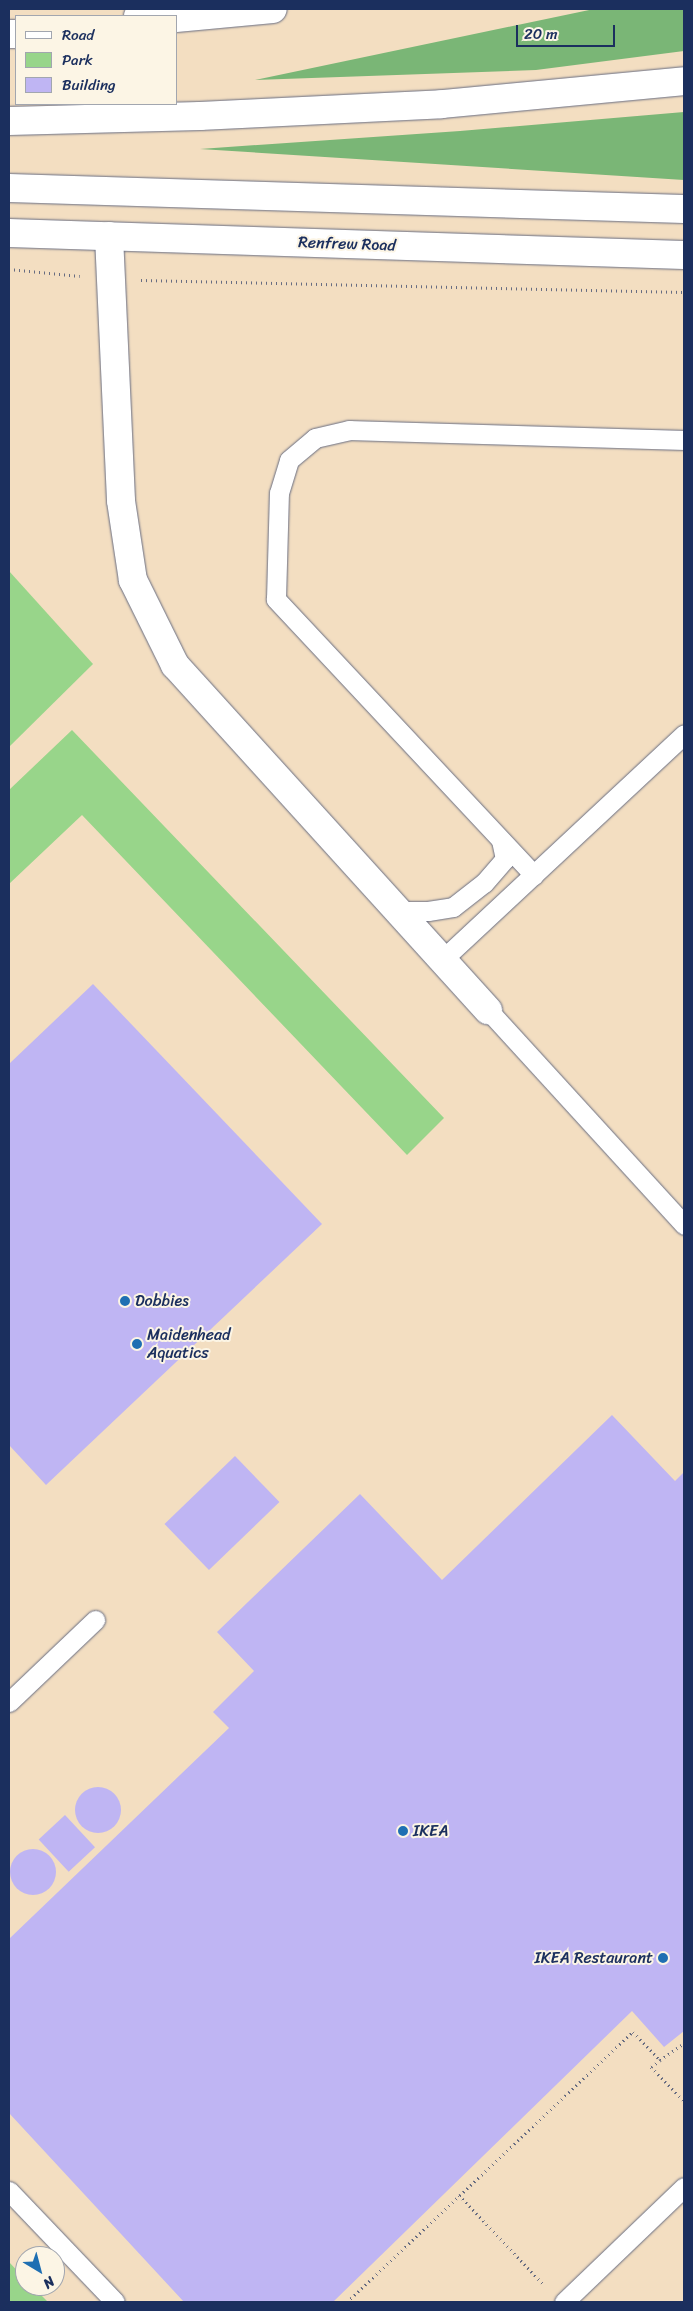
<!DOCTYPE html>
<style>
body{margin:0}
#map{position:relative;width:693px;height:2311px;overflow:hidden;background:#f3dec1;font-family:Sriracha,sans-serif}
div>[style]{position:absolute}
.green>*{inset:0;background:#98d58a}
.forest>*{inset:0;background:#7ab676}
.building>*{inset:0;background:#bfb5f3;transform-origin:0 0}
.round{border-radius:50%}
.path>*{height:3px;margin-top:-1.5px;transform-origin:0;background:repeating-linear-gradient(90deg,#676c81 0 1px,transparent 0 5px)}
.roads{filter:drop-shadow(0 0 1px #676c81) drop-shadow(0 0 1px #676c81)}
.lane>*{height:19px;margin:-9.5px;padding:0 9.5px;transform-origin:9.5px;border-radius:9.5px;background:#fff}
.street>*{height:28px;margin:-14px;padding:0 14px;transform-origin:14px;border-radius:14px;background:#fff}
.primary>*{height:28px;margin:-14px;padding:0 14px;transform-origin:14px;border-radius:14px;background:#fff}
.highway>*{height:28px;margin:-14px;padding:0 14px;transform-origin:14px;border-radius:14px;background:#fff}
.dots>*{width:14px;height:14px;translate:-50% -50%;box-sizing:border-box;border:2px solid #fcf5e5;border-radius:50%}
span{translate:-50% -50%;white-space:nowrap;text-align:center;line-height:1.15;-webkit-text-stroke:4px #fcf5e5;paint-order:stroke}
.street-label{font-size:16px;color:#1b2f5e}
.poi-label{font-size:16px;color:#1b2f5e}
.left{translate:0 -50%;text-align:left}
.right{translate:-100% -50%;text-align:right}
.frame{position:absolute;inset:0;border:10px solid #1b2f5e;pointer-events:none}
.legend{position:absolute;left:15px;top:15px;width:162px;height:90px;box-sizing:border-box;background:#fcf5e5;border:1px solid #a2a6af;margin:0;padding:6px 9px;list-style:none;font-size:15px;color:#1b2f5e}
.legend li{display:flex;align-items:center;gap:10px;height:25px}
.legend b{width:25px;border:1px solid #a2a6af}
.north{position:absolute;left:15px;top:2246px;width:50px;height:50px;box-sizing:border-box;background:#fcf5e5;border:1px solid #a2a6af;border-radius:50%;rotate:143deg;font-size:14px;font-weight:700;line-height:20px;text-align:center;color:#1b2f5e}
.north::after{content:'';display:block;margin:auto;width:18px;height:22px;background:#1f6fb2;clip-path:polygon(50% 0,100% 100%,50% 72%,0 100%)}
.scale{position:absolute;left:516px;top:25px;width:99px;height:22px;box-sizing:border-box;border:2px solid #1b2f5e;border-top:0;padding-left:6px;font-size:15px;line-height:18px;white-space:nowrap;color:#1b2f5e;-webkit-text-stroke:4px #fcf5e5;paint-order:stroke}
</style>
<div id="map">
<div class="green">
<i style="clip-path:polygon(9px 571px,93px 664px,9px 747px)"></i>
<i style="clip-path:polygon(72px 730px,444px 1118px,407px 1155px,82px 815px,9px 884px,9px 790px)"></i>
<i style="clip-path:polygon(9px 2262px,25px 2279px,25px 2286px,32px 2286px,48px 2302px,9px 2302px)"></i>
</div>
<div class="forest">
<i style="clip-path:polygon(594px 9px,684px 9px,684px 51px,536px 70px,255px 80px)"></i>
<i style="clip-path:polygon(684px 112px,684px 180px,200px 149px,460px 131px)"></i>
</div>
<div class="building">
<i style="clip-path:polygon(93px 984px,322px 1224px,46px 1485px,9px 1445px,9px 1064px)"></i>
<i style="clip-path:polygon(612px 1415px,675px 1481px,684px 1472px,684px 2031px,664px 2047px,632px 2011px,333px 2302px,184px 2302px,9px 2113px,9px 1939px,229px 1728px,213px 1712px,254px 1671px,217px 1632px,360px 1494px,442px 1580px)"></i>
<i style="left:235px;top:1456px;width:64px;height:98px;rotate:46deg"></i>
<i class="round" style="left:75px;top:1787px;width:46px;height:46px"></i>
<i style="left:65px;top:1815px;width:44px;height:36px;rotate:47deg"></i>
<i class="round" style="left:10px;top:1849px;width:46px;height:46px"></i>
</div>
<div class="path">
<i style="left:9px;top:269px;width:71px;rotate:5.6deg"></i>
<i style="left:141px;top:280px;width:543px;rotate:1.27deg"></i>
<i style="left:660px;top:2060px;width:11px;rotate:142deg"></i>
<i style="left:651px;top:2067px;width:47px;rotate:45.9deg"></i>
<i style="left:459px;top:2195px;width:124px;rotate:46.6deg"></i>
<i style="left:347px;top:2302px;width:393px;rotate:-43.4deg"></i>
<i style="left:633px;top:2032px;width:39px;rotate:46deg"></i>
<i style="left:660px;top:2060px;width:29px;rotate:-35deg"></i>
</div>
<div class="roads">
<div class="lane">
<i style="left:534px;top:875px;width:378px;rotate:-133.1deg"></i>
<i style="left:276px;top:599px;width:106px;rotate:-88.4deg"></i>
<i style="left:279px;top:493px;width:34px;rotate:-73deg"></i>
<i style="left:289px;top:460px;width:34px;rotate:-40deg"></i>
<i style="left:315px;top:438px;width:35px;rotate:-13deg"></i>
<i style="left:349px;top:430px;width:335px;rotate:1.7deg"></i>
<i style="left:398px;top:911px;width:30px"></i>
<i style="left:428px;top:911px;width:25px;rotate:-9deg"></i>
<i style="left:453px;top:907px;width:39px;rotate:-38deg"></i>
<i style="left:484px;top:883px;width:32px;rotate:-49deg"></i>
<i style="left:505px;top:859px;width:19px;rotate:-102deg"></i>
<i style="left:442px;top:960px;width:331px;rotate:-43deg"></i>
<i style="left:488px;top:1010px;width:291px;rotate:47.6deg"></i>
<i style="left:9px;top:1702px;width:119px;rotate:-43.6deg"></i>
<i style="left:9px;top:2191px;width:153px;rotate:46.3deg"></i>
<i style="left:564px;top:2302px;width:166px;rotate:-43.8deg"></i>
</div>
<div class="street">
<i style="left:109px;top:236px;width:265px;rotate:87.4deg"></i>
<i style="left:121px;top:501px;width:80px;rotate:81.4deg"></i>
<i style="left:133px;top:580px;width:95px;rotate:63.7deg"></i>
<i style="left:175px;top:665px;width:466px;rotate:47.8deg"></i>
</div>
<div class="primary">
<i style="left:9px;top:188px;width:675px;rotate:1.78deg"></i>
<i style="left:9px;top:233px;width:675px;rotate:1.87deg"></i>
</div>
<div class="highway">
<i style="left:138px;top:16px;width:41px;rotate:-9.9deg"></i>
<i style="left:176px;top:18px;width:97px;rotate:-5.3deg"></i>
<i style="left:9px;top:34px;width:7px"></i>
<i style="left:9px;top:121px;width:191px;rotate:-1.5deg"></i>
<i style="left:200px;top:116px;width:242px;rotate:-2.8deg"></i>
<i style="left:442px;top:104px;width:243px;rotate:-5.4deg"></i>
</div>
</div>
<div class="dots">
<i style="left:125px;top:1301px;background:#1f6fb2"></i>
<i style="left:137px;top:1344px;background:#1f6fb2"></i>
<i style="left:403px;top:1831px;background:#1f6fb2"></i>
<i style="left:663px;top:1958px;background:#1f6fb2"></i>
</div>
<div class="street-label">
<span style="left:347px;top:244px;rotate:2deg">Renfrew Road</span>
</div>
<div class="poi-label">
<span class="left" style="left:135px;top:1301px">Dobbies</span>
<span class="left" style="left:147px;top:1344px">Maidenhead<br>Aquatics</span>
<span class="left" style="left:413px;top:1831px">IKEA</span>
<span class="right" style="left:653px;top:1958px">IKEA Restaurant</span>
</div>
<div class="frame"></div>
<ul class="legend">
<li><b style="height:6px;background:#fff"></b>Road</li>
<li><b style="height:14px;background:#98d58a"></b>Park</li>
<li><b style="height:14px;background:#bfb5f3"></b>Building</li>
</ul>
<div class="north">N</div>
<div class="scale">20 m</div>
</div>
